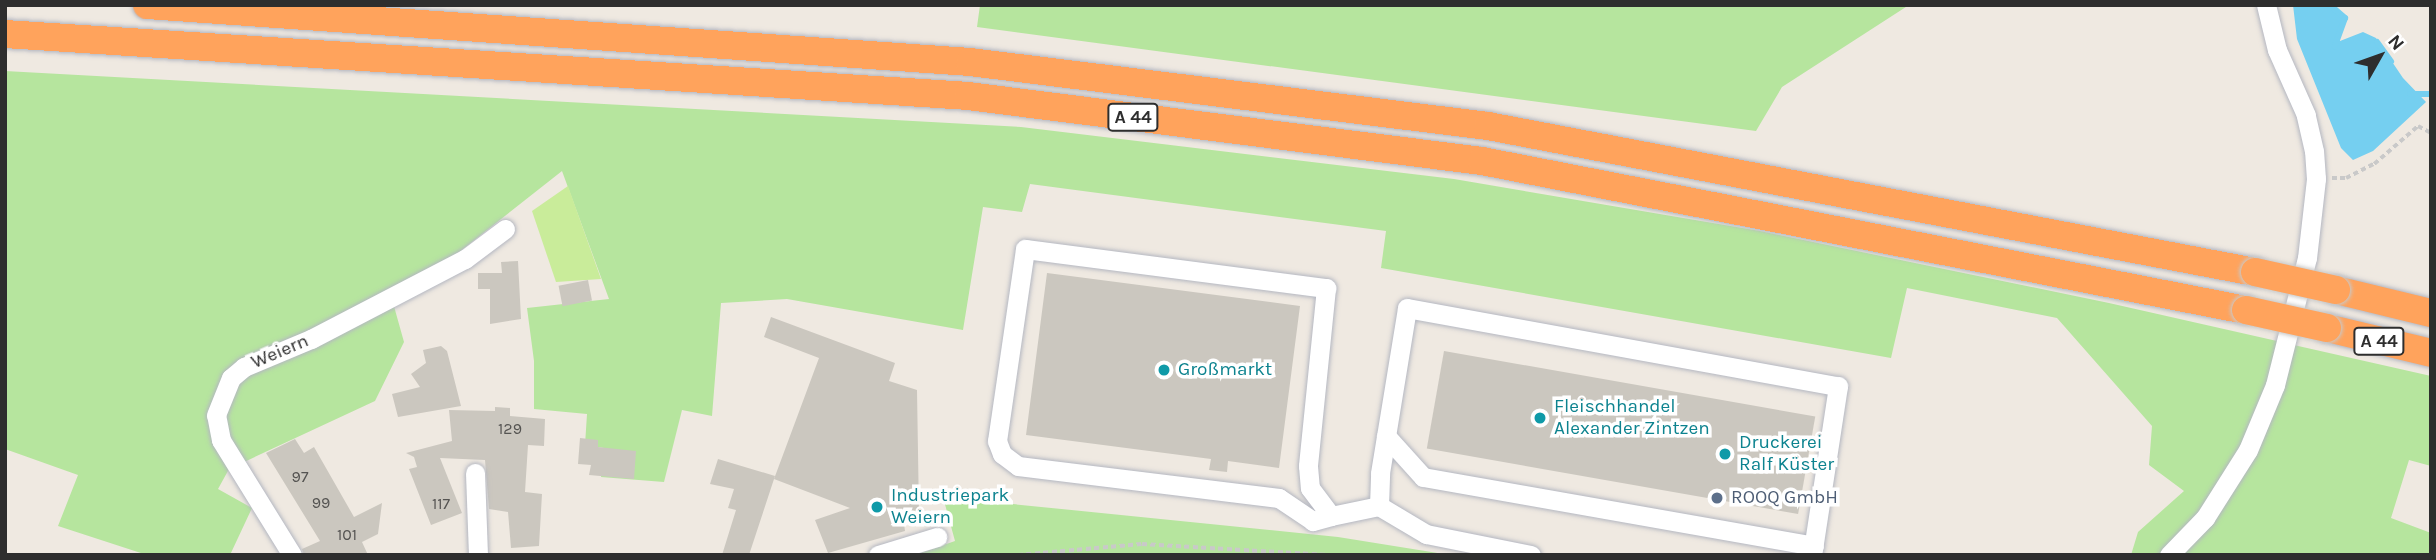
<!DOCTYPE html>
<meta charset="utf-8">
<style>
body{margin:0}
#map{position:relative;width:2436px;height:560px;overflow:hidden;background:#efe9e1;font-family:Karla,sans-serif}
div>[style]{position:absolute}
.green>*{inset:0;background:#b6e59e}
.pitch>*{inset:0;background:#c9ec9a}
.water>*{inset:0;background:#75cff0}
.stream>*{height:6px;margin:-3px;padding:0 3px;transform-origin:3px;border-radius:3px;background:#75cff0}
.building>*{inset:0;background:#cbc7bf;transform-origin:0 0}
.path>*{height:3.5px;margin-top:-1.75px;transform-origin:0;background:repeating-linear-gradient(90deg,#c9c9c9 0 5px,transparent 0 8.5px)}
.roads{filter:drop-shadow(0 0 2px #b4b7c1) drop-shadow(0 0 2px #b4b7c1)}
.minor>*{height:19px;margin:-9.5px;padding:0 9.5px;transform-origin:9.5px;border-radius:9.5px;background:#fff}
.highway>*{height:28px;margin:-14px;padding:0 14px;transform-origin:14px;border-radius:14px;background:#ffa35c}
.bridges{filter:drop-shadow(0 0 2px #c9c9c9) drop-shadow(0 0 2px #c9c9c9)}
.highway-bridge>*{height:28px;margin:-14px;padding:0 14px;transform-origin:14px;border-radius:14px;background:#ffa35c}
.dots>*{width:19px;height:19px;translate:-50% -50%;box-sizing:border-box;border:4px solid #fff;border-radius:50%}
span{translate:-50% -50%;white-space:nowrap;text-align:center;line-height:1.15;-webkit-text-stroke:7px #fff;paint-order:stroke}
.number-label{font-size:16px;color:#555452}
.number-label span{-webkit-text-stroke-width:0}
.shield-label span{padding:2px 5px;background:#fff;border:2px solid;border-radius:5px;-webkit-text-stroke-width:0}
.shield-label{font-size:18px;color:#2e2e2e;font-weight:700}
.street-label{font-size:19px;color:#2e2e2e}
.culture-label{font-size:19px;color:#0d838f}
.left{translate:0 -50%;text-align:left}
.service-label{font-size:19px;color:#4e5e75}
.frame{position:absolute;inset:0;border:7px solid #2e2e2e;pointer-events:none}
.north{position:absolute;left:2345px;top:21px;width:70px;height:70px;-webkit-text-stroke:5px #fff;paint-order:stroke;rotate:50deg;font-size:19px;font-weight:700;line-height:28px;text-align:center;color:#2e2e2e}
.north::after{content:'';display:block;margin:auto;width:24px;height:32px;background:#2e2e2e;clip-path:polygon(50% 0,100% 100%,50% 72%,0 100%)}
</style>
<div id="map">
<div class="green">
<i style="clip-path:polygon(980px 5px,1909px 5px,1782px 87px,1756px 131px,977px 27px)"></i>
<i style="clip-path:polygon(5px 71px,1021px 127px,1454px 179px,1760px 231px,2109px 303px,2431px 376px,2431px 466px,2409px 460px,2391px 518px,2431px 533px,2431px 555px,2131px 555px,2138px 532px,2184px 491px,2149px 465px,2152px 426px,2057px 318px,1907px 288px,1891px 358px,1381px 268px,1386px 231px,1030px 184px,1022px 212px,983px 207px,963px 330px,787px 299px,721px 303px,712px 416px,682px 410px,664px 482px,601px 477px,604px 448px,585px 445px,587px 414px,534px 409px,534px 361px,527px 308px,609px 299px,562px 171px,449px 260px,390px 292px,404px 342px,375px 401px,229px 469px,218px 489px,252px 508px,230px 555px,147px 555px,58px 526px,78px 475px,5px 449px)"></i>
<i style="clip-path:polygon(943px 497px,1338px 537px,1450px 555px,915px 555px,955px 541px)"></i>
</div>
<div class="pitch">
<i style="clip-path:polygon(568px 186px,601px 279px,556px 282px,532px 211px)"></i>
</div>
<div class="water">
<i style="clip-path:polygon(2293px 5px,2328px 5px,2348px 19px,2336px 37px,2340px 41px,2363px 32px,2376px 38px,2403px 78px,2426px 102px,2373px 151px,2353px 160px,2341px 148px,2297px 39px)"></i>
</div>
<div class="stream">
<i style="left:2330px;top:5px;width:20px;rotate:41deg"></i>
<i style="left:2345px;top:18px;width:30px;rotate:110deg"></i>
<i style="left:2377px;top:42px;width:24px;rotate:54deg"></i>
<i style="left:2410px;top:94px;width:21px"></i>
</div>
<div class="building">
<i style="clip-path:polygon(518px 261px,521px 319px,490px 324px,490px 289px,478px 289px,478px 273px,502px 273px,501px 262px)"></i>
<i style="clip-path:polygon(1047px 273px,1300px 306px,1279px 468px,1228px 461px,1227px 472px,1209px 470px,1211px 459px,1026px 435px)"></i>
<i style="left:588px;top:280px;width:21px;height:30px;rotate:79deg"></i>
<i style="clip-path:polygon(771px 317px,895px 363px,889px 381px,917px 390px,919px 513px,903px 517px,905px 531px,828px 553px,815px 520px,850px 508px,774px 479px,819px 358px,764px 337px)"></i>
<i style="clip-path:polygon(441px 346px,447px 351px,461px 406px,398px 417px,392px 394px,420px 387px,411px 374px,426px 363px,423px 350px)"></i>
<i style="left:1444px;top:351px;width:377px;height:99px;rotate:10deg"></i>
<i style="clip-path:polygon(495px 407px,510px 408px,510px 416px,545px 419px,544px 446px,528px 445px,525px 492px,542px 494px,539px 546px,511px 548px,508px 512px,489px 509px,485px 460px,440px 458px,462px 513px,431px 525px,409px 469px,417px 467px,414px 457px,406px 453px,452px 441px,449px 410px,495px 411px)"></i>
<i style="clip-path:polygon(580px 438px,598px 440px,598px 447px,636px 451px,634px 479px,589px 475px,591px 465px,578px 464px)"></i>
<i style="clip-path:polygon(295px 439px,304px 453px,314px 447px,354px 517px,382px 503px,378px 534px,362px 542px,368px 555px,304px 555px,302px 549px,320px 541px,266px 453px)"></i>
<i style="clip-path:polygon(718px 459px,775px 476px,749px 555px,722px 555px,736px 510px,728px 508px,734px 489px,710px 484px)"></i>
</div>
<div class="path">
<i style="left:2332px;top:178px;width:14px"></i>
<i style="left:2346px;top:178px;width:31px;rotate:-27deg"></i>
<i style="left:2374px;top:164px;width:58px;rotate:-40.8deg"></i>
<i style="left:2418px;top:126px;width:15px;rotate:28deg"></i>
<i style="left:1018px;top:555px;width:124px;rotate:-5.1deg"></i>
<i style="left:1142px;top:544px;width:187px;rotate:3.4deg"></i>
</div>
<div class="roads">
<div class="minor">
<i style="left:1025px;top:249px;width:304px;rotate:7.4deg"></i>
<i style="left:1326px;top:288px;width:179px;rotate:95.8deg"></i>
<i style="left:1308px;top:466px;width:22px;rotate:85deg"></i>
<i style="left:1310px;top:488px;width:35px;rotate:53deg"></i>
<i style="left:1331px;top:516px;width:19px;rotate:164deg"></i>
<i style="left:1313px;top:521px;width:41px;rotate:-145.9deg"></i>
<i style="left:1279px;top:498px;width:263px;rotate:-173deg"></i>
<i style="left:1018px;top:466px;width:20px;rotate:-143deg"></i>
<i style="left:1002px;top:454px;width:14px;rotate:-111deg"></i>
<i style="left:997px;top:441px;width:194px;rotate:-81.7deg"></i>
<i style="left:1386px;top:436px;width:55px;rotate:47.9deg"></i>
<i style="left:1423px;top:477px;width:397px;rotate:10deg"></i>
<i style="left:475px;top:473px;width:82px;rotate:87.9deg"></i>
<i style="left:1379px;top:506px;width:33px;rotate:-88deg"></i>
<i style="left:1380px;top:473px;width:167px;rotate:-80.7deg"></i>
<i style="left:1407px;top:308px;width:438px;rotate:10.3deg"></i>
<i style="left:1838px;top:386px;width:171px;rotate:98.7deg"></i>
<i style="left:1379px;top:506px;width:55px;rotate:30.8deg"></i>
<i style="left:1426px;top:534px;width:107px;rotate:11.3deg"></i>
<i style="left:1331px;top:516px;width:49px;rotate:-11.8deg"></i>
<i style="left:292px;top:555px;width:135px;rotate:-121.7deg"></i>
<i style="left:221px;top:440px;width:25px;rotate:-101deg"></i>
<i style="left:216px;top:415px;width:40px;rotate:-68deg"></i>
<i style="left:231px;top:378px;width:17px;rotate:-40deg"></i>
<i style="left:244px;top:367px;width:73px;rotate:-22.7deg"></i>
<i style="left:311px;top:339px;width:174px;rotate:-27.5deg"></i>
<i style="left:465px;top:259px;width:50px;rotate:-36.9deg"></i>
<i style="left:878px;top:555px;width:62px;rotate:-17deg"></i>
<i style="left:2169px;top:555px;width:52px;rotate:-45.8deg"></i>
<i style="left:2205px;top:518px;width:80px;rotate:-57.7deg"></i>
<i style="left:2248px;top:450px;width:70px;rotate:-67.4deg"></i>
<i style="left:2275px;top:385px;width:131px;rotate:-75.9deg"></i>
<i style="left:2307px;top:258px;width:80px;rotate:-83.5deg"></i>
<i style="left:2316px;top:179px;width:28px;rotate:-94deg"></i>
<i style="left:2314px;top:151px;width:37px;rotate:-103deg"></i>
<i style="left:2306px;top:115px;width:71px;rotate:-114deg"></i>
<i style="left:2277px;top:50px;width:46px;rotate:-103.7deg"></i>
</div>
<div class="highway">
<i style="left:147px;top:5px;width:825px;rotate:3.96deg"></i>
<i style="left:970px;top:62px;width:522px;rotate:7.04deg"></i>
<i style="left:1488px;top:126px;width:781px;rotate:10.78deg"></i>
<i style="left:5px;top:34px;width:965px;rotate:3.68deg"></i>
<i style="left:968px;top:96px;width:518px;rotate:7.21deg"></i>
<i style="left:1482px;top:161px;width:778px;rotate:11.04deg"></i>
<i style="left:2336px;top:290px;width:98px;rotate:13.6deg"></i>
<i style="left:2327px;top:328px;width:107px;rotate:13.5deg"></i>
</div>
</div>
<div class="bridges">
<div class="highway-bridge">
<i style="left:2255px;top:272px;width:83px;rotate:12.5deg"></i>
<i style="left:2246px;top:310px;width:83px;rotate:12.5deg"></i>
</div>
</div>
<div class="dots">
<i style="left:1164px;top:370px;background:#0f9aa8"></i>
<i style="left:1540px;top:418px;background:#0f9aa8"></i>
<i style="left:1725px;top:454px;background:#0f9aa8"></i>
<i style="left:1717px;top:498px;background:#5c6f8a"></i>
<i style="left:877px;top:507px;background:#0f9aa8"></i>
</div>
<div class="number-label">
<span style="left:510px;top:429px">129</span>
<span style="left:300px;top:477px">97</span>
<span style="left:321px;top:503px">99</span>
<span style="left:441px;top:504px">117</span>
<span style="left:347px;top:535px">101</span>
</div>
<div class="shield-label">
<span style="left:1133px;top:117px">A 44</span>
<span style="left:2379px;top:341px">A 44</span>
</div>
<div class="street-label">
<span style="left:280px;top:352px;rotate:-23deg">Weiern</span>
</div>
<div class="culture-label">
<span class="left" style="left:1178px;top:370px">Großmarkt</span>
<span class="left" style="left:1554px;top:418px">Fleischhandel<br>Alexander Zintzen</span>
<span class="left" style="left:1739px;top:454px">Druckerei<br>Ralf Küster</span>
<span class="left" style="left:891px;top:507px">Industriepark<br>Weiern</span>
</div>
<div class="service-label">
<span class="left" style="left:1731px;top:498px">ROOQ GmbH</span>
</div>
<div class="frame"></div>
<div class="north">N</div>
</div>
